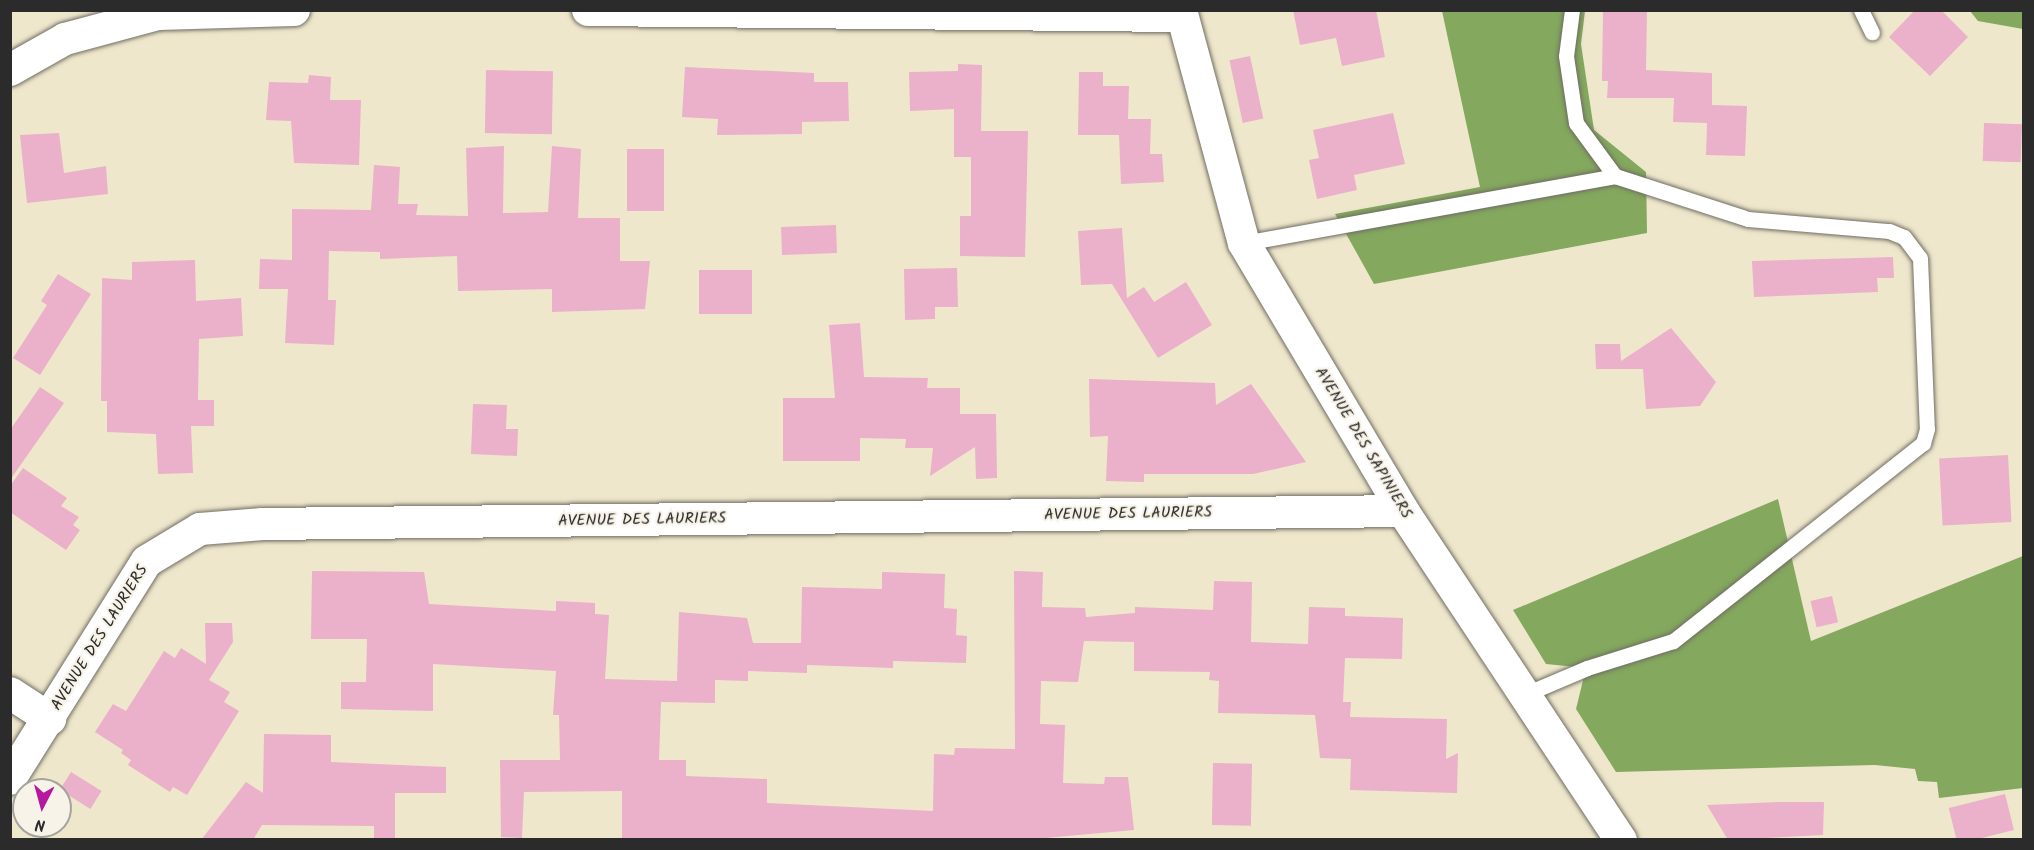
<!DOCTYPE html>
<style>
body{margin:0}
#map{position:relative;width:2034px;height:850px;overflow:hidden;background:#efe7cc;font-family:Kalam,sans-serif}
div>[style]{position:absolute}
.forest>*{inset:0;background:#84a85e}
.building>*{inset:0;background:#ebb0ca;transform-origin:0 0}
.roads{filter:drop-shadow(0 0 2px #706d63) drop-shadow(0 0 2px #706d63)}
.lane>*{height:15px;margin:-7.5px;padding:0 7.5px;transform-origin:7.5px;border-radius:7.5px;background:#fff}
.street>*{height:32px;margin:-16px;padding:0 16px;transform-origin:16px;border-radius:16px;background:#fff}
span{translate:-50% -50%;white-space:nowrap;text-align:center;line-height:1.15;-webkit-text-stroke:4.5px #f7f3e8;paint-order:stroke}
.street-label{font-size:16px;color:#2b2b2b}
.frame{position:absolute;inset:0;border:12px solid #2b2b2b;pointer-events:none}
.north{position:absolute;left:12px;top:778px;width:60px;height:60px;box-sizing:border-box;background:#f7f3e8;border:2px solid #a5a39c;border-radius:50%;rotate:186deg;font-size:16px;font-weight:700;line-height:24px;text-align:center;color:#2b2b2b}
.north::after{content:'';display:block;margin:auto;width:21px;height:27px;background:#b5179e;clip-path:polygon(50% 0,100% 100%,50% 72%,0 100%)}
</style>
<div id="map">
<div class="forest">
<i style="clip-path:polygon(1442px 11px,1585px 11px,1581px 44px,1594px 130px,1646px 172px,1647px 233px,1374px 284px,1335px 214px,1480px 187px)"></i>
<i style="clip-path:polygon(1970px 11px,2023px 11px,2023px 29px,1978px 21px)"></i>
<i style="clip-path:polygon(1778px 499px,1811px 641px,2023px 556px,2023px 788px,1939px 798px,1937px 782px,1918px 781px,1915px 769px,1875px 765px,1616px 772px,1576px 709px,1586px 668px,1546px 664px,1513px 610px)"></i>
</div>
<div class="building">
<i style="clip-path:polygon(1293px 10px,1376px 10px,1385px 57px,1342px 66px,1336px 38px,1300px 45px)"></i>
<i style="clip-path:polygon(1603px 10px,1647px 10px,1646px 70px,1712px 73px,1712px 105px,1747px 106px,1745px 156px,1706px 155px,1707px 123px,1673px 122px,1674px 98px,1607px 98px,1608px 81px,1602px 81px)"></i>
<i style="clip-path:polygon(1915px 10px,1941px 10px,1968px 37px,1930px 76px,1889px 37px)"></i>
<i style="left:1250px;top:56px;width:64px;height:21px;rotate:78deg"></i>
<i style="clip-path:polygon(958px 64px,982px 65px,981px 131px,1028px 131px,1025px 257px,960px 256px,960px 216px,971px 216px,971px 157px,954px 157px,954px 109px,910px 111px,909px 72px,958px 71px)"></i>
<i style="clip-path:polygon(685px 67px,814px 73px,814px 82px,848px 82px,849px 121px,802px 122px,802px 134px,717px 135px,718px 119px,682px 117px)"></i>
<i style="left:486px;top:70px;width:67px;height:63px;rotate:1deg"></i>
<i style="clip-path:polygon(1079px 72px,1103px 72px,1103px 86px,1129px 86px,1128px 119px,1151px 119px,1150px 154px,1162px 154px,1164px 182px,1121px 184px,1119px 135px,1078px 135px)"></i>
<i style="clip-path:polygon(309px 75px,331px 77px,330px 100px,361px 100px,359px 165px,294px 163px,291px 121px,266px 120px,269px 82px,308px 83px)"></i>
<i style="clip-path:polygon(1393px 113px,1405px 164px,1354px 175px,1357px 190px,1317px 199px,1309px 160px,1319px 158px,1313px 130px)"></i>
<i style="left:1984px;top:123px;width:38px;height:38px;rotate:2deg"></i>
<i style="clip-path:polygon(59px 133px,64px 173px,106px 166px,108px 194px,27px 203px,20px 135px)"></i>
<i style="clip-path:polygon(504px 146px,503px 213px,548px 212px,552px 146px,581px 149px,578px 218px,620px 218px,620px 261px,650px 261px,645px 309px,552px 312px,552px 289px,458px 291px,457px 256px,380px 259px,380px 252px,329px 251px,328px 300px,336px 300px,334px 345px,285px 343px,288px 289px,259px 289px,260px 259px,292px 260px,292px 209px,371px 210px,374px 165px,400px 167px,398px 204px,418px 204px,416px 215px,468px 216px,466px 148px)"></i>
<i style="left:627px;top:149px;width:37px;height:62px"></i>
<i style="left:836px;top:225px;width:28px;height:55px;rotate:88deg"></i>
<i style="clip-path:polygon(1122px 228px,1127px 298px,1144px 287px,1154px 302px,1186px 282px,1212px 325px,1158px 358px,1112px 284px,1081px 285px,1078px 231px)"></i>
<i style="clip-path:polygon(1893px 257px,1894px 278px,1877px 278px,1878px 292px,1754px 297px,1752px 261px)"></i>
<i style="clip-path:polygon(195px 260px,196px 301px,241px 298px,243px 336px,199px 339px,198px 400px,214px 400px,214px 426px,191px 426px,193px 473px,158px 474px,156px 434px,107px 432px,107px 401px,101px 401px,102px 278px,132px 280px,132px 262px)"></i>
<i style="clip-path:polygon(957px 268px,958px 307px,935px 307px,935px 319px,905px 320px,904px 269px)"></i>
<i style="left:699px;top:270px;width:53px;height:44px"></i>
<i style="clip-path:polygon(58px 274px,91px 294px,40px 375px,13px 358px,47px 305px,41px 301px)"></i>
<i style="clip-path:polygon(860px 323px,864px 377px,928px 378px,927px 388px,960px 388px,960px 414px,996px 414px,997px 478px,976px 479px,975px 447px,930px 476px,933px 448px,905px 448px,906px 439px,860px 438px,860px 461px,783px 461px,783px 398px,835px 398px,829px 325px)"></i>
<i style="clip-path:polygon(1671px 328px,1716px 382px,1700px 406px,1646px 409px,1643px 369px,1596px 369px,1595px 344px,1620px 344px,1621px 361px)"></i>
<i style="clip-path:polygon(1089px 379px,1215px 383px,1216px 405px,1251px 384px,1306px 462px,1253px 474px,1144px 474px,1144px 482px,1106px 481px,1108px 436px,1090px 437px)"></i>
<i style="clip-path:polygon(40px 387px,64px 403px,10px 480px,10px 430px)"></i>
<i style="clip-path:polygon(473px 404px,507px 405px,506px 429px,518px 429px,517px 456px,471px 454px)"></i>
<i style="left:2008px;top:455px;width:67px;height:69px;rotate:87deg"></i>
<i style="clip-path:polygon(23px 468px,67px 498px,61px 506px,79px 517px,73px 525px,80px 530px,66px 550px,10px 512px,10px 486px)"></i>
<i style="clip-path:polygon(312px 571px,424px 572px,429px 604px,556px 611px,556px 601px,595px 603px,595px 614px,609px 615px,605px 679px,677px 681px,679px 612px,747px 618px,753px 643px,801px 643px,802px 587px,882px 589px,882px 572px,945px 574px,944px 608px,957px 609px,956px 635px,967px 636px,966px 663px,893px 661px,893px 668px,807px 665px,807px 673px,748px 671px,748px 681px,715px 680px,715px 703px,661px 702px,659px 760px,686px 760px,686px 776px,767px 779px,767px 803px,933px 811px,934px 754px,954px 755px,955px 748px,1015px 749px,1014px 571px,1043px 572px,1042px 607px,1085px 608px,1086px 617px,1135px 613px,1135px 607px,1213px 610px,1214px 581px,1252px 582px,1251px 642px,1308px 644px,1309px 607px,1345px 608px,1345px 616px,1403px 618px,1402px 659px,1345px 658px,1343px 702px,1351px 702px,1350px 717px,1447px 719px,1446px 759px,1458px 753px,1457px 793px,1350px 790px,1351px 759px,1320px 758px,1315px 715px,1218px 713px,1219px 681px,1209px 680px,1210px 672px,1134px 671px,1134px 642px,1084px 641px,1078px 682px,1041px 681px,1040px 724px,1065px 725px,1063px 783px,1104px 784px,1105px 777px,1128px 777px,1134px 830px,1023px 840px,622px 840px,622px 791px,524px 792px,522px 838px,501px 837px,500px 760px,560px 760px,559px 715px,553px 715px,556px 671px,433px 664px,433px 711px,341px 709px,341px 682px,366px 682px,367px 639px,311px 639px)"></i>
<i style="left:1832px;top:596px;width:27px;height:22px;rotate:77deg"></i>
<i style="clip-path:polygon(205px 623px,232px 623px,233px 642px,209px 680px,230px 692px,224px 702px,239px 711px,187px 795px,173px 787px,170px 792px,128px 765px,131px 760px,121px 753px,123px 750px,95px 732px,113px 704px,126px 711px,164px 651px,175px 658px,181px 648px,206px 664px)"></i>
<i style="clip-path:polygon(264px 734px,331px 735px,331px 762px,446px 767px,446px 793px,395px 793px,395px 840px,374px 840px,374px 826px,262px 825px,253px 840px,201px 840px,246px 782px,263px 793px)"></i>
<i style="left:1213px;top:763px;width:39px;height:62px;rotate:1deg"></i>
<i style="left:71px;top:772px;width:36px;height:21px;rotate:32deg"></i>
<i style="left:2005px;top:794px;width:37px;height:58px;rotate:76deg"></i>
<i style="clip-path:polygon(1779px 802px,1824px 802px,1823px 835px,1728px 840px,1707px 805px)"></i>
</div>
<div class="roads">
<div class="lane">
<i style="left:1572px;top:10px;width:46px;rotate:97.4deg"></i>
<i style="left:1566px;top:56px;width:68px;rotate:81.5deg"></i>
<i style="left:1576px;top:123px;width:66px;rotate:53.7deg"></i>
<i style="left:1861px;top:10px;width:25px;rotate:64deg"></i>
<i style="left:1244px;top:243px;width:377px;rotate:-10.2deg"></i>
<i style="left:1615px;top:176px;width:140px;rotate:17.9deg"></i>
<i style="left:1748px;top:219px;width:142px;rotate:4.9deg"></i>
<i style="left:1889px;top:231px;width:16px;rotate:22deg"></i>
<i style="left:1904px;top:237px;width:26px;rotate:53deg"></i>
<i style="left:1920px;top:258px;width:171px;rotate:87.7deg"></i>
<i style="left:1927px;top:429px;width:15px;rotate:106deg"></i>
<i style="left:1923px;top:443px;width:319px;rotate:141.6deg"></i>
<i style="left:1673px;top:641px;width:90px;rotate:162.6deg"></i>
<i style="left:1587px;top:668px;width:64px;rotate:157deg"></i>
</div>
<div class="street">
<i style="left:588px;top:10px;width:594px;rotate:0.58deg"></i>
<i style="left:1181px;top:10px;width:241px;rotate:74.9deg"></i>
<i style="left:1244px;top:243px;width:312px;rotate:59.3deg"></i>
<i style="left:1403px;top:511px;width:395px;rotate:56.5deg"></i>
<i style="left:10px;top:70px;width:63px;rotate:-29.4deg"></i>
<i style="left:65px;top:39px;width:96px;rotate:-15deg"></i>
<i style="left:158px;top:14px;width:136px;rotate:-1.7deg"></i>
<i style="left:10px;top:693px;width:48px;rotate:33deg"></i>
<i style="left:10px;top:779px;width:257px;rotate:-57.9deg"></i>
<i style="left:147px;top:561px;width:62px;rotate:-31.1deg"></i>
<i style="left:200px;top:529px;width:63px;rotate:-4.5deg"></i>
<i style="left:263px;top:524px;width:1140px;rotate:-0.65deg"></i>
</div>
</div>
<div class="street-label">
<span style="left:1363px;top:443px;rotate:59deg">AVENUE DES SAPINIERS</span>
<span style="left:1128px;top:514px;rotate:-1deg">AVENUE DES LAURIERS</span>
<span style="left:642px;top:520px;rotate:-1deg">AVENUE DES LAURIERS</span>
<span style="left:100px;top:638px;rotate:-58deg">AVENUE DES LAURIERS</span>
</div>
<div class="frame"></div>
<div class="north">N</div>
</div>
